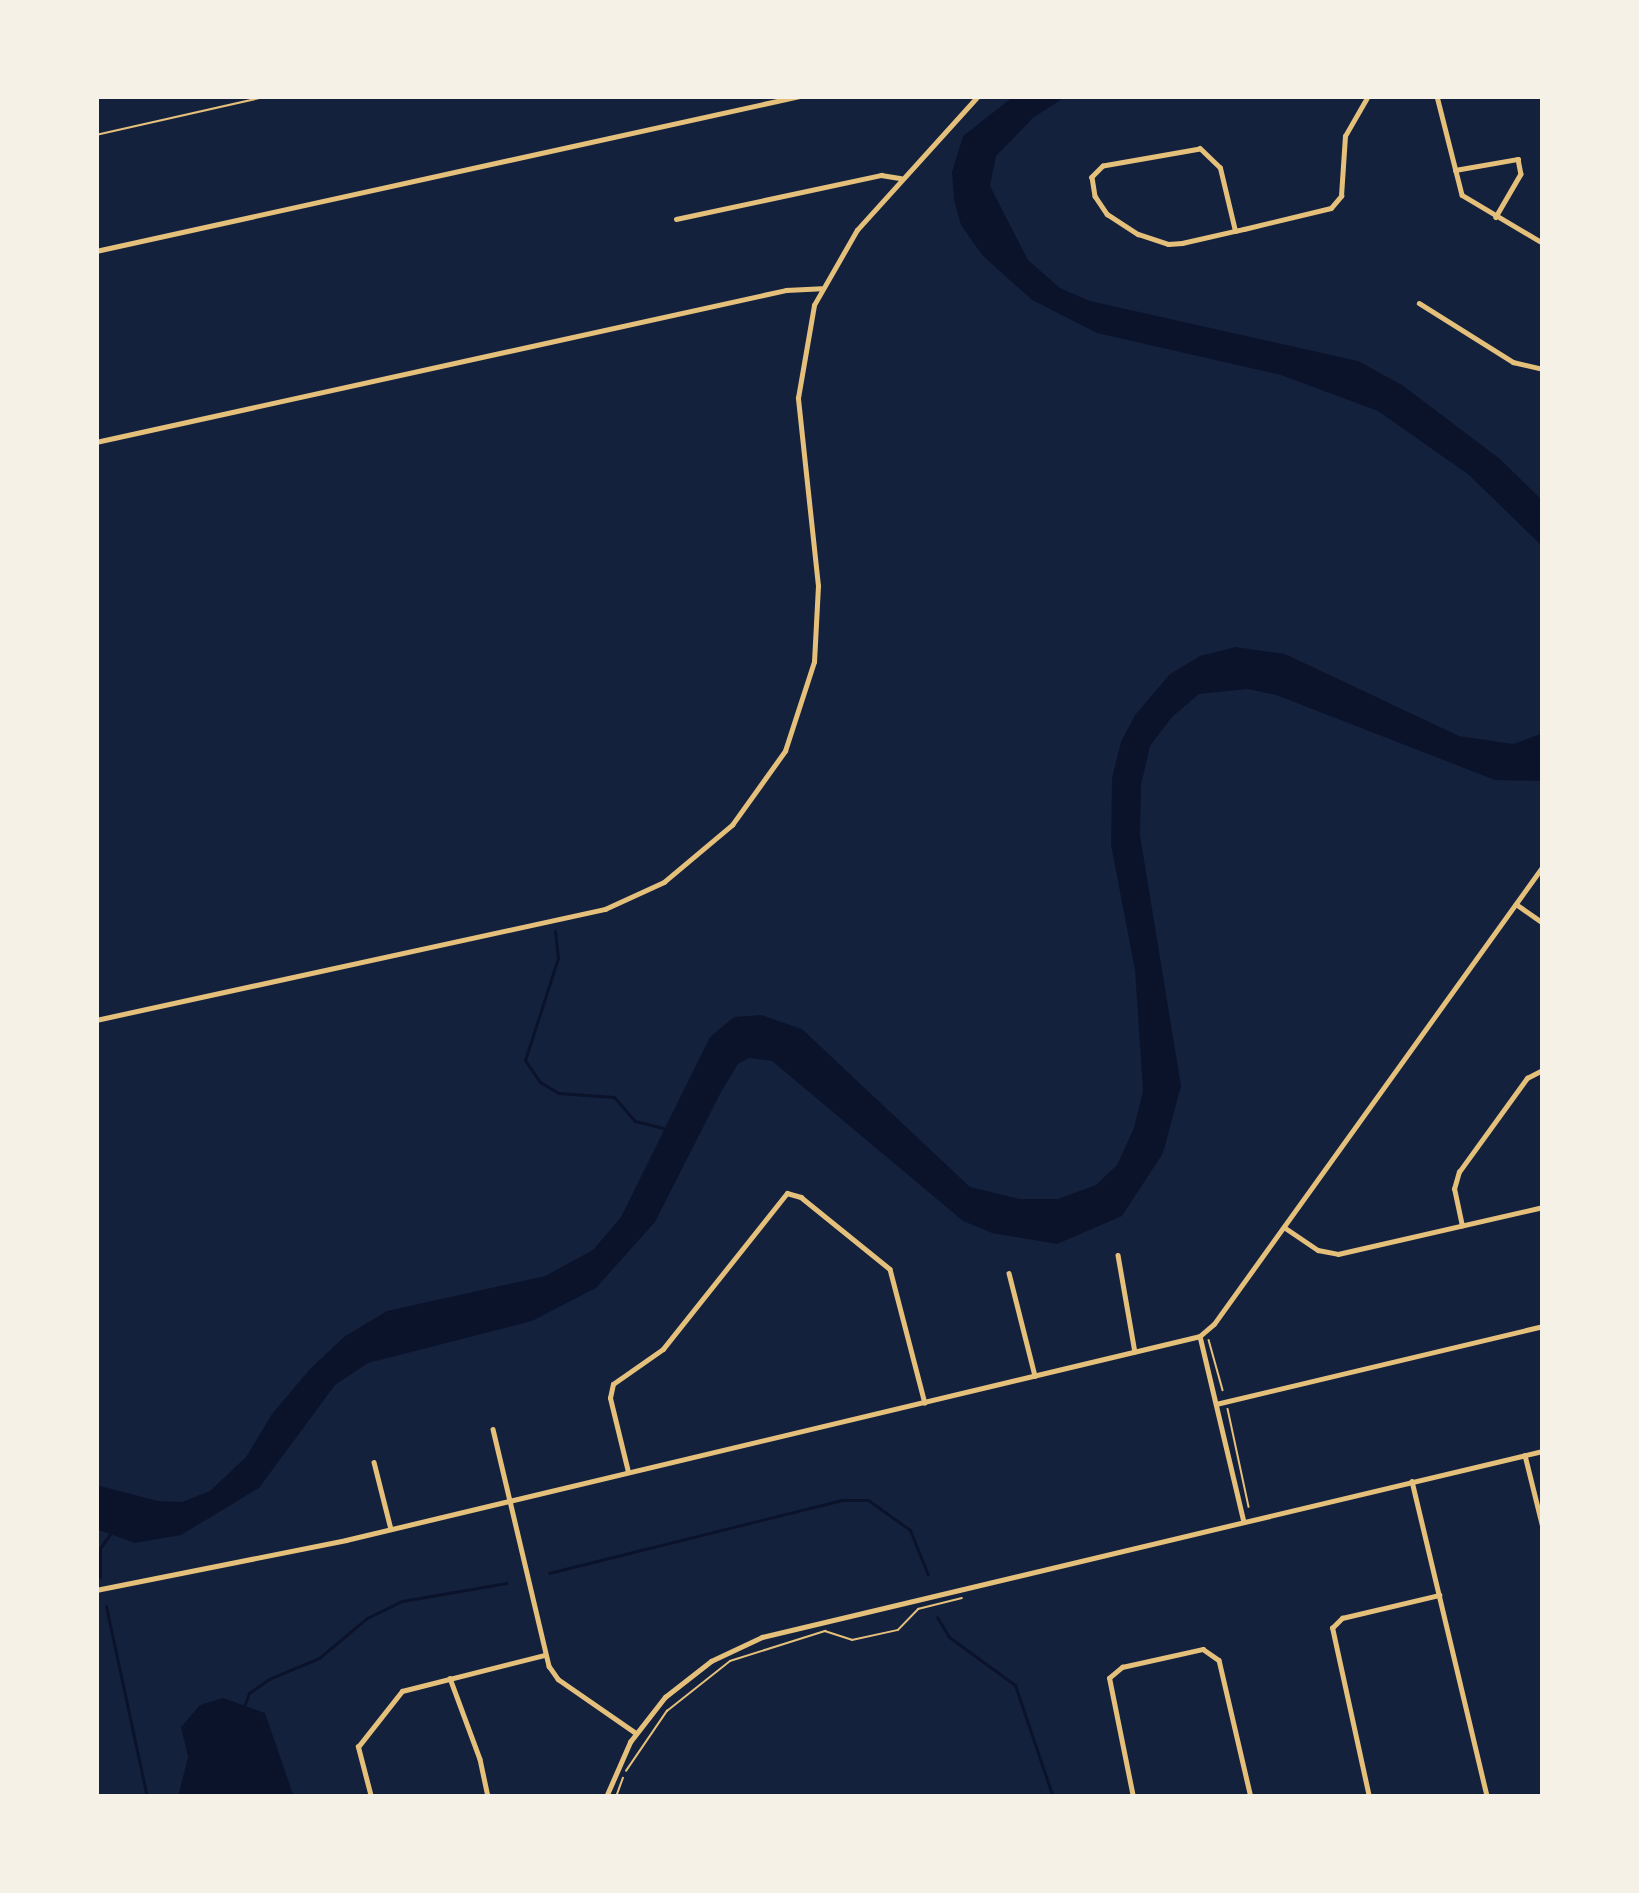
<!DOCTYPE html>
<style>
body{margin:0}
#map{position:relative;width:1639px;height:1893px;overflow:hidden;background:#14213d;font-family:Cabin,sans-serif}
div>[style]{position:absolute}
.water>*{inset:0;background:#0b132b}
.stream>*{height:3px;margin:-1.5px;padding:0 1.5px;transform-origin:1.5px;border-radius:1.5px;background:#0b132b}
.path>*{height:1.5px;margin:-0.75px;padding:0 0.75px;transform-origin:0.75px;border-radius:0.75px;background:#e5c07b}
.minor>*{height:4.5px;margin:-2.25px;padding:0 2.25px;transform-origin:2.25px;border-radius:2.25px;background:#e5c07b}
.tertiary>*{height:4.5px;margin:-2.25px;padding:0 2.25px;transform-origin:2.25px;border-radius:2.25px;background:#e5c07b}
span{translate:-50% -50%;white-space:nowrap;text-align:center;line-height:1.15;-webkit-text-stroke:10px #f6f1e7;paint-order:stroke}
.frame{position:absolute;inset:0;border:99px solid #f6f1e7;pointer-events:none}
</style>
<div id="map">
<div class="water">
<i style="clip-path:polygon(1014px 96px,1067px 96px,1034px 117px,996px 156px,990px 186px,1028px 260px,1060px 288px,1090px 301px,1358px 361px,1402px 385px,1500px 459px,1543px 501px,1543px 547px,1469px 475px,1378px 411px,1281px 375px,1097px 333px,1032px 300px,982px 255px,961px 225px,954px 200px,952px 172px,963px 136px)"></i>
<i style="clip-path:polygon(1236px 647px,1285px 654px,1459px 736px,1513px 744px,1543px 733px,1543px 781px,1495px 780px,1276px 695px,1248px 689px,1199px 694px,1172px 717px,1150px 746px,1141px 785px,1140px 835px,1181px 1086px,1163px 1153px,1122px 1216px,1057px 1244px,992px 1233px,963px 1221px,772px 1061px,749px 1058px,738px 1064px,721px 1092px,655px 1222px,596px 1288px,532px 1321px,368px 1363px,335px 1385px,259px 1488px,181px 1535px,135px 1543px,96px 1529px,96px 1485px,158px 1501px,182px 1502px,210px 1491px,246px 1457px,272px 1414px,310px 1369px,344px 1337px,387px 1311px,545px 1276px,593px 1250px,621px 1217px,710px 1037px,734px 1017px,761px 1015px,802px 1029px,970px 1187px,1020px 1199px,1058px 1199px,1096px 1185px,1117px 1165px,1134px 1128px,1143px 1091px,1135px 970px,1111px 845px,1112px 778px,1121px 742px,1135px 715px,1170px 674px,1200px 656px)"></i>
<i style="clip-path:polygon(223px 1698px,265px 1713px,294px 1797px,178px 1797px,188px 1757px,181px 1727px,200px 1705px)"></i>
</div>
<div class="stream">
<i style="left:555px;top:931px;width:27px;rotate:84deg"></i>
<i style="left:558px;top:958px;width:107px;rotate:107.9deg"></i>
<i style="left:525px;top:1060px;width:27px;rotate:56deg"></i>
<i style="left:540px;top:1082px;width:21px;rotate:31deg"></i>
<i style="left:558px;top:1093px;width:56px;rotate:4.1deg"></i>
<i style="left:614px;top:1097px;width:32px;rotate:49deg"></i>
<i style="left:635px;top:1121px;width:29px;rotate:14deg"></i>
<i style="left:549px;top:1573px;width:301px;rotate:-14deg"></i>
<i style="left:841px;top:1500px;width:27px"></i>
<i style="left:868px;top:1500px;width:52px;rotate:35.5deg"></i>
<i style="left:910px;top:1530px;width:48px;rotate:68.2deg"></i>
<i style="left:100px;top:1577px;width:29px;rotate:-90deg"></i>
<i style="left:100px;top:1548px;width:17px;rotate:-54deg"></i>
<i style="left:106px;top:1606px;width:195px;rotate:77.9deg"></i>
<i style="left:937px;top:1617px;width:23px;rotate:59deg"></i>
<i style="left:949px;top:1637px;width:82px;rotate:36deg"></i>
<i style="left:1015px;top:1685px;width:118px;rotate:71.3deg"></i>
<i style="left:245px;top:1704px;width:12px;rotate:-70deg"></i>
<i style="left:249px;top:1693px;width:24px;rotate:-35deg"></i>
<i style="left:269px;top:1679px;width:54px;rotate:-22.8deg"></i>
<i style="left:319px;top:1658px;width:62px;rotate:-39.8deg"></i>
<i style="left:367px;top:1618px;width:39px;rotate:-26deg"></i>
<i style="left:402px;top:1601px;width:106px;rotate:-9.8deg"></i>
</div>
<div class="path">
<i style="left:96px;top:135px;width:177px;rotate:-12.7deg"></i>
<i style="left:1209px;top:1340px;width:52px;rotate:74.4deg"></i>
<i style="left:1228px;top:1409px;width:100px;rotate:77.9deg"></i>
<i style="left:626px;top:1771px;width:73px;rotate:-55.7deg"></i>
<i style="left:667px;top:1711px;width:80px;rotate:-38.4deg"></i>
<i style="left:730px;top:1661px;width:100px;rotate:-17.5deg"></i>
<i style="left:825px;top:1631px;width:28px;rotate:18deg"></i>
<i style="left:852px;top:1640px;width:47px;rotate:-12.3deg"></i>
<i style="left:898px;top:1630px;width:29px;rotate:-46deg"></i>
<i style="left:918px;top:1609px;width:45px;rotate:-14deg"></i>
<i style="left:616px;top:1797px;width:20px;rotate:-70deg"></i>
</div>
<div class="minor">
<i style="left:1437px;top:96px;width:102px;rotate:75.8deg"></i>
<i style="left:1462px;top:195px;width:94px;rotate:30.7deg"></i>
<i style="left:1455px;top:170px;width:64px;rotate:-9.9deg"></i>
<i style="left:1518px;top:159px;width:15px;rotate:79deg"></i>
<i style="left:1521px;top:174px;width:50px;rotate:120.2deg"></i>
<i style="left:676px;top:219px;width:210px;rotate:-12.1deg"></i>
<i style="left:881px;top:175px;width:20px;rotate:9deg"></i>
<i style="left:1235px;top:231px;width:65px;rotate:-103.4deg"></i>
<i style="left:1220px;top:168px;width:28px;rotate:-136deg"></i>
<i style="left:1200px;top:149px;width:98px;rotate:170.1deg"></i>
<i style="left:1103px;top:166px;width:16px;rotate:135deg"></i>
<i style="left:1092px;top:177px;width:19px;rotate:81deg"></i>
<i style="left:1095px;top:196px;width:22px;rotate:56deg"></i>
<i style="left:1107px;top:214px;width:37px;rotate:33deg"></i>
<i style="left:1138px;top:234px;width:32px;rotate:18deg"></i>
<i style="left:1168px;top:244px;width:14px;rotate:-4deg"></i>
<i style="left:1182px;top:243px;width:54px;rotate:-12.8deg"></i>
<i style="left:1235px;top:231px;width:9px;rotate:-13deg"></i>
<i style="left:1244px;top:229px;width:89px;rotate:-13.6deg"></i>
<i style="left:1331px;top:208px;width:16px;rotate:-50deg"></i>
<i style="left:1341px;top:196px;width:60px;rotate:-86.2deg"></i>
<i style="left:1345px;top:136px;width:46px;rotate:-60.1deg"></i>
<i style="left:96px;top:251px;width:721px;rotate:-12.42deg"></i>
<i style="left:1419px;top:303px;width:111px;rotate:32.1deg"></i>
<i style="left:1513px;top:362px;width:31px;rotate:13deg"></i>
<i style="left:96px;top:442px;width:707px;rotate:-12.42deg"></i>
<i style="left:786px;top:290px;width:35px;rotate:-3deg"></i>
<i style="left:1516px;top:904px;width:33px;rotate:35deg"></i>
<i style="left:1462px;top:1226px;width:38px;rotate:-102deg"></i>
<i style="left:1454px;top:1189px;width:18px;rotate:-74deg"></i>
<i style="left:1459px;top:1172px;width:116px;rotate:-54.1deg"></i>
<i style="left:1527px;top:1078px;width:18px;rotate:-27deg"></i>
<i style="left:1284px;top:1227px;width:41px;rotate:34.1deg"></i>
<i style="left:1318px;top:1250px;width:20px;rotate:11deg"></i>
<i style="left:1338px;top:1254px;width:210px;rotate:-12.9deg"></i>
<i style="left:1118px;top:1255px;width:98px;rotate:80.1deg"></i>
<i style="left:1009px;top:1273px;width:106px;rotate:75.8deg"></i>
<i style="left:1200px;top:1336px;width:191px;rotate:76.7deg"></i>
<i style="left:1216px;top:1404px;width:336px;rotate:-13.4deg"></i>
<i style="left:493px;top:1429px;width:244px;rotate:76.7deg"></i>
<i style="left:549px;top:1666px;width:16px;rotate:55deg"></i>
<i style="left:558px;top:1679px;width:95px;rotate:34.7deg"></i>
<i style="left:1525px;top:1455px;width:75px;rotate:76.1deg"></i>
<i style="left:374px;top:1462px;width:69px;rotate:75.8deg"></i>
<i style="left:628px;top:1472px;width:76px;rotate:-103.7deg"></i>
<i style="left:610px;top:1398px;width:14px;rotate:-78deg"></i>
<i style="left:613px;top:1384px;width:61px;rotate:-35deg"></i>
<i style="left:663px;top:1349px;width:199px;rotate:-51.5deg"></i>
<i style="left:787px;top:1193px;width:15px;rotate:16deg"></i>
<i style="left:801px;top:1197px;width:114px;rotate:39deg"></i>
<i style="left:890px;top:1269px;width:138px;rotate:75.4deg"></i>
<i style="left:1412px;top:1481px;width:325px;rotate:76.6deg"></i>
<i style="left:450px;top:1678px;width:86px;rotate:69.7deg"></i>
<i style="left:480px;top:1759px;width:39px;rotate:78deg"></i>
<i style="left:371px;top:1797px;width:52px;rotate:-104.6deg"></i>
<i style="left:358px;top:1747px;width:71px;rotate:-51.8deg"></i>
<i style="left:402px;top:1691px;width:146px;rotate:-14.2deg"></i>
<i style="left:1133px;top:1797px;width:121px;rotate:-101.4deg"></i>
<i style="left:1109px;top:1678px;width:17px;rotate:-40deg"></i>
<i style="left:1122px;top:1667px;width:83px;rotate:-12.5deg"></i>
<i style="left:1203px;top:1649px;width:19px;rotate:35deg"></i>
<i style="left:1219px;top:1660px;width:141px;rotate:76.9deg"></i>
<i style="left:1369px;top:1797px;width:173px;rotate:-102.3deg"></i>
<i style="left:1332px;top:1628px;width:14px;rotate:-45deg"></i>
<i style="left:1342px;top:1618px;width:100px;rotate:-13.3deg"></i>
</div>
<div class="tertiary">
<i style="left:96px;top:1020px;width:521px;rotate:-12.3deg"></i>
<i style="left:605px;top:909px;width:65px;rotate:-24.6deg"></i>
<i style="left:664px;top:882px;width:89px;rotate:-40deg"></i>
<i style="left:732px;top:825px;width:91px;rotate:-54.4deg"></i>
<i style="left:785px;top:751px;width:94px;rotate:-72deg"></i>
<i style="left:814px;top:662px;width:76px;rotate:-87deg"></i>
<i style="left:818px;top:586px;width:189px;rotate:-96.1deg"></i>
<i style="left:798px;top:398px;width:94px;rotate:-80.2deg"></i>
<i style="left:814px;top:305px;width:86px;rotate:-60.2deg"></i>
<i style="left:857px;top:230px;width:181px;rotate:-47.9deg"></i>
<i style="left:96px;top:1590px;width:255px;rotate:-11.3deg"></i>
<i style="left:346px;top:1540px;width:878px;rotate:-13.43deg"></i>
<i style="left:1200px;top:1336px;width:18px;rotate:-41deg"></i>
<i style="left:1214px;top:1324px;width:564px;rotate:-54.31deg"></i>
<i style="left:606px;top:1797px;width:60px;rotate:-66.4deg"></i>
<i style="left:630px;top:1742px;width:57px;rotate:-52.1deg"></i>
<i style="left:665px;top:1697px;width:58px;rotate:-38deg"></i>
<i style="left:711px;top:1661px;width:56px;rotate:-25.2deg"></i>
<i style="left:762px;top:1637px;width:803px;rotate:-13.4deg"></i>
</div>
<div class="frame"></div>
</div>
